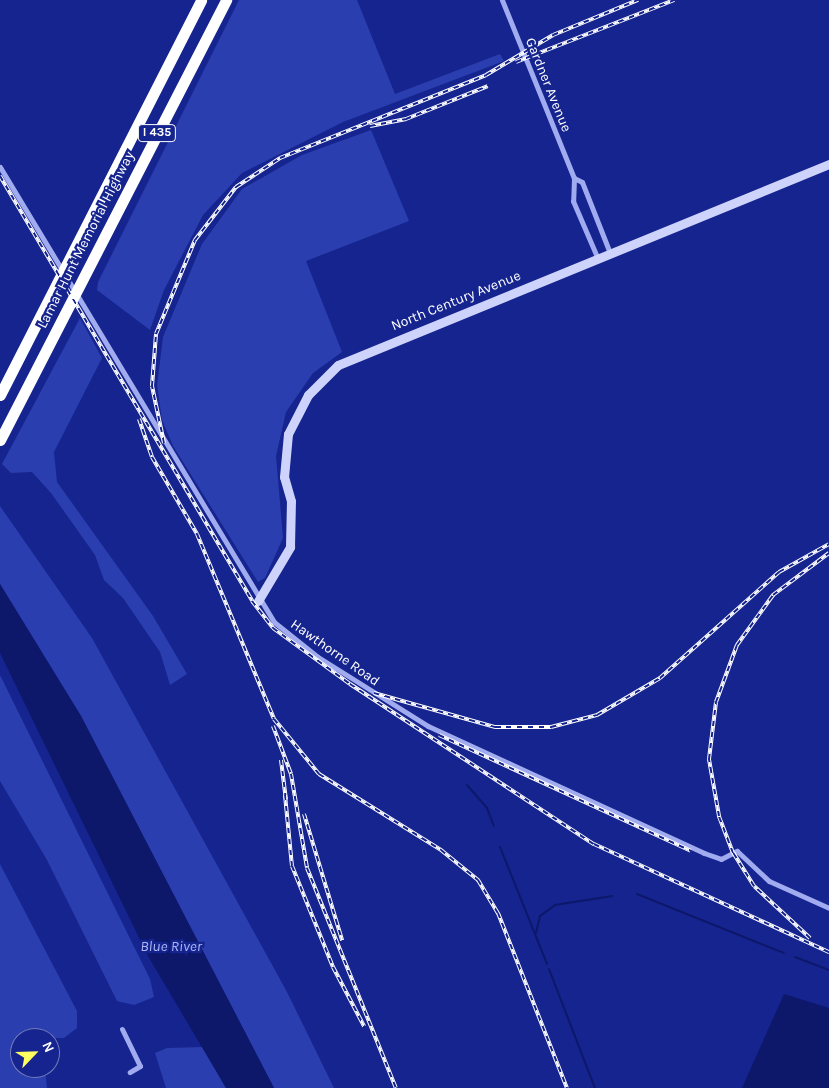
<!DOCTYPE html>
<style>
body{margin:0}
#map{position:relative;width:829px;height:1088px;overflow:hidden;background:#15248e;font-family:Karla,sans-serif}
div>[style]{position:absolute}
.green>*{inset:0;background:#2b3eaf}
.water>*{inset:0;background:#0d186b}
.stream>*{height:2px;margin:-1px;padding:0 1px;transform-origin:1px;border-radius:1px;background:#0d186b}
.street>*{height:5px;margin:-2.5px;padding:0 2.5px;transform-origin:2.5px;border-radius:2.5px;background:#a0abf0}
.secondary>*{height:9px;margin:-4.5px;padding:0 4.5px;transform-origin:4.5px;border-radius:4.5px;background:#ced3fb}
.highway>*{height:11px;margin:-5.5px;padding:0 5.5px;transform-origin:5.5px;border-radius:5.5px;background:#fff}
.rail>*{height:4px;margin-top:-2px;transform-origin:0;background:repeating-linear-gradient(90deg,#15248e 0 5.5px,#fff 0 11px);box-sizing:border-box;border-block:1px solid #fff}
span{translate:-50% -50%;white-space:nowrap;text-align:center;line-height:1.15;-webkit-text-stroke:4.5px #15248e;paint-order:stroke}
.shield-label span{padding:1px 4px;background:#15248e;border:1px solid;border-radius:4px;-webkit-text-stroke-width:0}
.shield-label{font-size:12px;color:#fff;font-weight:700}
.street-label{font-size:14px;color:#fff}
.water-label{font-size:15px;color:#acb7f7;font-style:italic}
.north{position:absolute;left:10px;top:1028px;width:50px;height:50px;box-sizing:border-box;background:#15248e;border:1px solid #737cbb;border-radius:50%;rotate:66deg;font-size:14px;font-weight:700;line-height:20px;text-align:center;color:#fff}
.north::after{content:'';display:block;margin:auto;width:18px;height:22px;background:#fcff5f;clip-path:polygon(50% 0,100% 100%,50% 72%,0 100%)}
</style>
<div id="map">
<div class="green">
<i style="clip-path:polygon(239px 0,357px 0,395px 94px,500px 54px,504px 61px,343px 122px,242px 173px,203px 215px,164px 290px,150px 330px,97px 290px,98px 282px)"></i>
<i style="clip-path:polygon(371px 130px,409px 221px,306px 261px,342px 352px,313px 373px,286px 412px,276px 456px,283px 538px,265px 578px,258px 582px,173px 446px,162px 420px,157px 385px,163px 337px,202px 244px,242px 189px,302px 155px)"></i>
<i style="clip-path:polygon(80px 318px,102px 358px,54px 452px,57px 482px,153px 616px,187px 674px,170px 685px,160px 652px,123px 598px,104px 580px,95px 555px,51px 493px,32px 472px,11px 473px,2px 464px)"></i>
<i style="clip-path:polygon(0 506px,92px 638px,287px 992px,334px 1088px,274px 1088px,81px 716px,0 584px)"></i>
<i style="clip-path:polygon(0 675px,150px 979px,154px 997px,134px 1005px,117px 1001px,47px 860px,0 781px)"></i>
<i style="clip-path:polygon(0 864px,77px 1011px,77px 1028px,64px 1038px,20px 1038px,20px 1068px,45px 1068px,47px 1088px,0 1088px)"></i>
<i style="clip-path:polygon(203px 1047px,226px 1088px,166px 1088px,155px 1053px,167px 1048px)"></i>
</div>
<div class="water">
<i style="clip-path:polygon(0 584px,81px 716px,274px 1088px,226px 1088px,148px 956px,0 653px)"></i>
<i style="clip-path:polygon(784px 994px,829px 1008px,829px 1088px,742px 1088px)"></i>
</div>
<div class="stream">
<i style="left:467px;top:785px;width:30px;rotate:49deg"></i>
<i style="left:487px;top:808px;width:19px;rotate:69deg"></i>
<i style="left:500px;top:847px;width:126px;rotate:68.1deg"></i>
<i style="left:637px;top:894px;width:158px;rotate:21.9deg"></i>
<i style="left:536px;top:933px;width:17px;rotate:-77deg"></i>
<i style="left:540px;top:916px;width:19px;rotate:-36deg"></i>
<i style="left:555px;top:905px;width:58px;rotate:-9deg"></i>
<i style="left:795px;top:957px;width:36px;rotate:21deg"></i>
<i style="left:549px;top:969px;width:128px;rotate:68.9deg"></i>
</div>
<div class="street">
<i style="left:502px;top:0;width:192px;rotate:68deg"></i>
<i style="left:574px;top:178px;width:23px;rotate:92deg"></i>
<i style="left:573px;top:201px;width:63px;rotate:66.7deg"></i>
<i style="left:0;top:167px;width:531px;rotate:58.94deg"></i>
<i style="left:274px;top:622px;width:56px;rotate:38.5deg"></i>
<i style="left:318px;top:657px;width:130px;rotate:32.1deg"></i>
<i style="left:428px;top:726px;width:304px;rotate:24.7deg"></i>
<i style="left:704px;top:853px;width:18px;rotate:19deg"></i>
<i style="left:721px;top:859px;width:18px;rotate:-27deg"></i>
<i style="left:737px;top:851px;width:44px;rotate:43.2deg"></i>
<i style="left:769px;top:881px;width:66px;rotate:24.2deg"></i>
<i style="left:574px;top:178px;width:9px;rotate:27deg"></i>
<i style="left:582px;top:182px;width:76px;rotate:68.5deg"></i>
<i style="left:122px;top:1029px;width:41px;rotate:64.1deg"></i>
<i style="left:140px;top:1066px;width:12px;rotate:149deg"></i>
</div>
<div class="secondary">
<i style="left:258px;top:601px;width:63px;rotate:-59.3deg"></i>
<i style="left:290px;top:547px;width:46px;rotate:-88.8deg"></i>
<i style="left:291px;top:501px;width:25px;rotate:-106deg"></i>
<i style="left:284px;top:477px;width:43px;rotate:-84.7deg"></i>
<i style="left:288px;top:434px;width:44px;rotate:-62.9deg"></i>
<i style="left:308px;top:395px;width:42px;rotate:-45deg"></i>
<i style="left:338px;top:365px;width:531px;rotate:-22.26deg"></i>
</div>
<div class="highway">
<i style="left:0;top:395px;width:443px;rotate:-63deg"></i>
<i style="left:0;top:440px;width:495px;rotate:-62.8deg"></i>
</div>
<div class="rail">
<i style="left:516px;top:62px;width:170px;rotate:-21.4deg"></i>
<i style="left:370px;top:126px;width:37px;rotate:-11deg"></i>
<i style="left:406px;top:119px;width:88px;rotate:-21.9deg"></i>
<i style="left:0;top:176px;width:494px;rotate:59.3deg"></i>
<i style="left:252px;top:601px;width:34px;rotate:52deg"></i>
<i style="left:273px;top:628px;width:95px;rotate:36deg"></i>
<i style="left:350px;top:684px;width:292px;rotate:33.3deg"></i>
<i style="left:594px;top:844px;width:259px;rotate:24.7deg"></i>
<i style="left:139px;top:419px;width:40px;rotate:71.1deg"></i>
<i style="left:152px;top:457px;width:89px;rotate:59.7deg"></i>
<i style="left:197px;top:534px;width:200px;rotate:67.4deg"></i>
<i style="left:274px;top:719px;width:71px;rotate:50.7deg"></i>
<i style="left:319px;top:774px;width:144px;rotate:31.9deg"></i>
<i style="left:441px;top:850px;width:48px;rotate:39deg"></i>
<i style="left:478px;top:880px;width:39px;rotate:59deg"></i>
<i style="left:498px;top:913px;width:188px;rotate:68.5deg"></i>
<i style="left:164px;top:443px;width:58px;rotate:-101.9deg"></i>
<i style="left:152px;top:386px;width:52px;rotate:-85.6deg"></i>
<i style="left:156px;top:334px;width:102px;rotate:-67.5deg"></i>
<i style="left:195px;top:240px;width:67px;rotate:-52.3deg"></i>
<i style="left:236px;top:187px;width:53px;rotate:-33.4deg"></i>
<i style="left:280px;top:158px;width:222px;rotate:-21.9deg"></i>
<i style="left:486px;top:75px;width:78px;rotate:-30.8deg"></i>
<i style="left:553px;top:35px;width:92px;rotate:-22.4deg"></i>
<i style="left:374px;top:693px;width:126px;rotate:15.7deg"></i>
<i style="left:495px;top:727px;width:56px"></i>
<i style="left:551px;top:727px;width:48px;rotate:-14.6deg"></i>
<i style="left:597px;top:715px;width:73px;rotate:-30.4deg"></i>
<i style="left:660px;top:678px;width:159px;rotate:-41.7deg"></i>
<i style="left:779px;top:572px;width:57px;rotate:-29.2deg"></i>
<i style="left:273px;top:726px;width:51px;rotate:69.4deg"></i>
<i style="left:291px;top:774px;width:95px;rotate:80.3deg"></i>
<i style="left:307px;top:868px;width:237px;rotate:68deg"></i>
<i style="left:439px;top:735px;width:277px;rotate:24.7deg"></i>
<i style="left:281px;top:760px;width:40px;rotate:82.9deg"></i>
<i style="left:285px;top:795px;width:71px;rotate:84.4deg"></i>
<i style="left:292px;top:866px;width:109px;rotate:67.9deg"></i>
<i style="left:333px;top:967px;width:67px;rotate:62.3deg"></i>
<i style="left:304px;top:814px;width:132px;rotate:73.2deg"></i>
<i style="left:810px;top:938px;width:76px;rotate:-137.1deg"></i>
<i style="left:754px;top:886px;width:39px;rotate:-122deg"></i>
<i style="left:733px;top:853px;width:40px;rotate:-111deg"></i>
<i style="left:719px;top:816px;width:58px;rotate:-100deg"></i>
<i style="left:709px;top:759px;width:57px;rotate:-83deg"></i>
<i style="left:716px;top:702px;width:61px;rotate:-69.8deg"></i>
<i style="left:737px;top:645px;width:62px;rotate:-54.2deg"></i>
<i style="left:773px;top:595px;width:70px;rotate:-36.9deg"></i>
</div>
<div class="shield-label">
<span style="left:157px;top:133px">I 435</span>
</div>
<div class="street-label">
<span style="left:548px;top:85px;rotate:68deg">Gardner Avenue</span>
<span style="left:86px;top:240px;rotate:-63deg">Lamar Hunt Memorial Highway</span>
<span style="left:456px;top:301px;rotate:-22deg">North Century Avenue</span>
<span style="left:335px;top:653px;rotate:35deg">Hawthorne Road</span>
</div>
<div class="water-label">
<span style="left:171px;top:947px">Blue River</span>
</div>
<div class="north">N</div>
</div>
